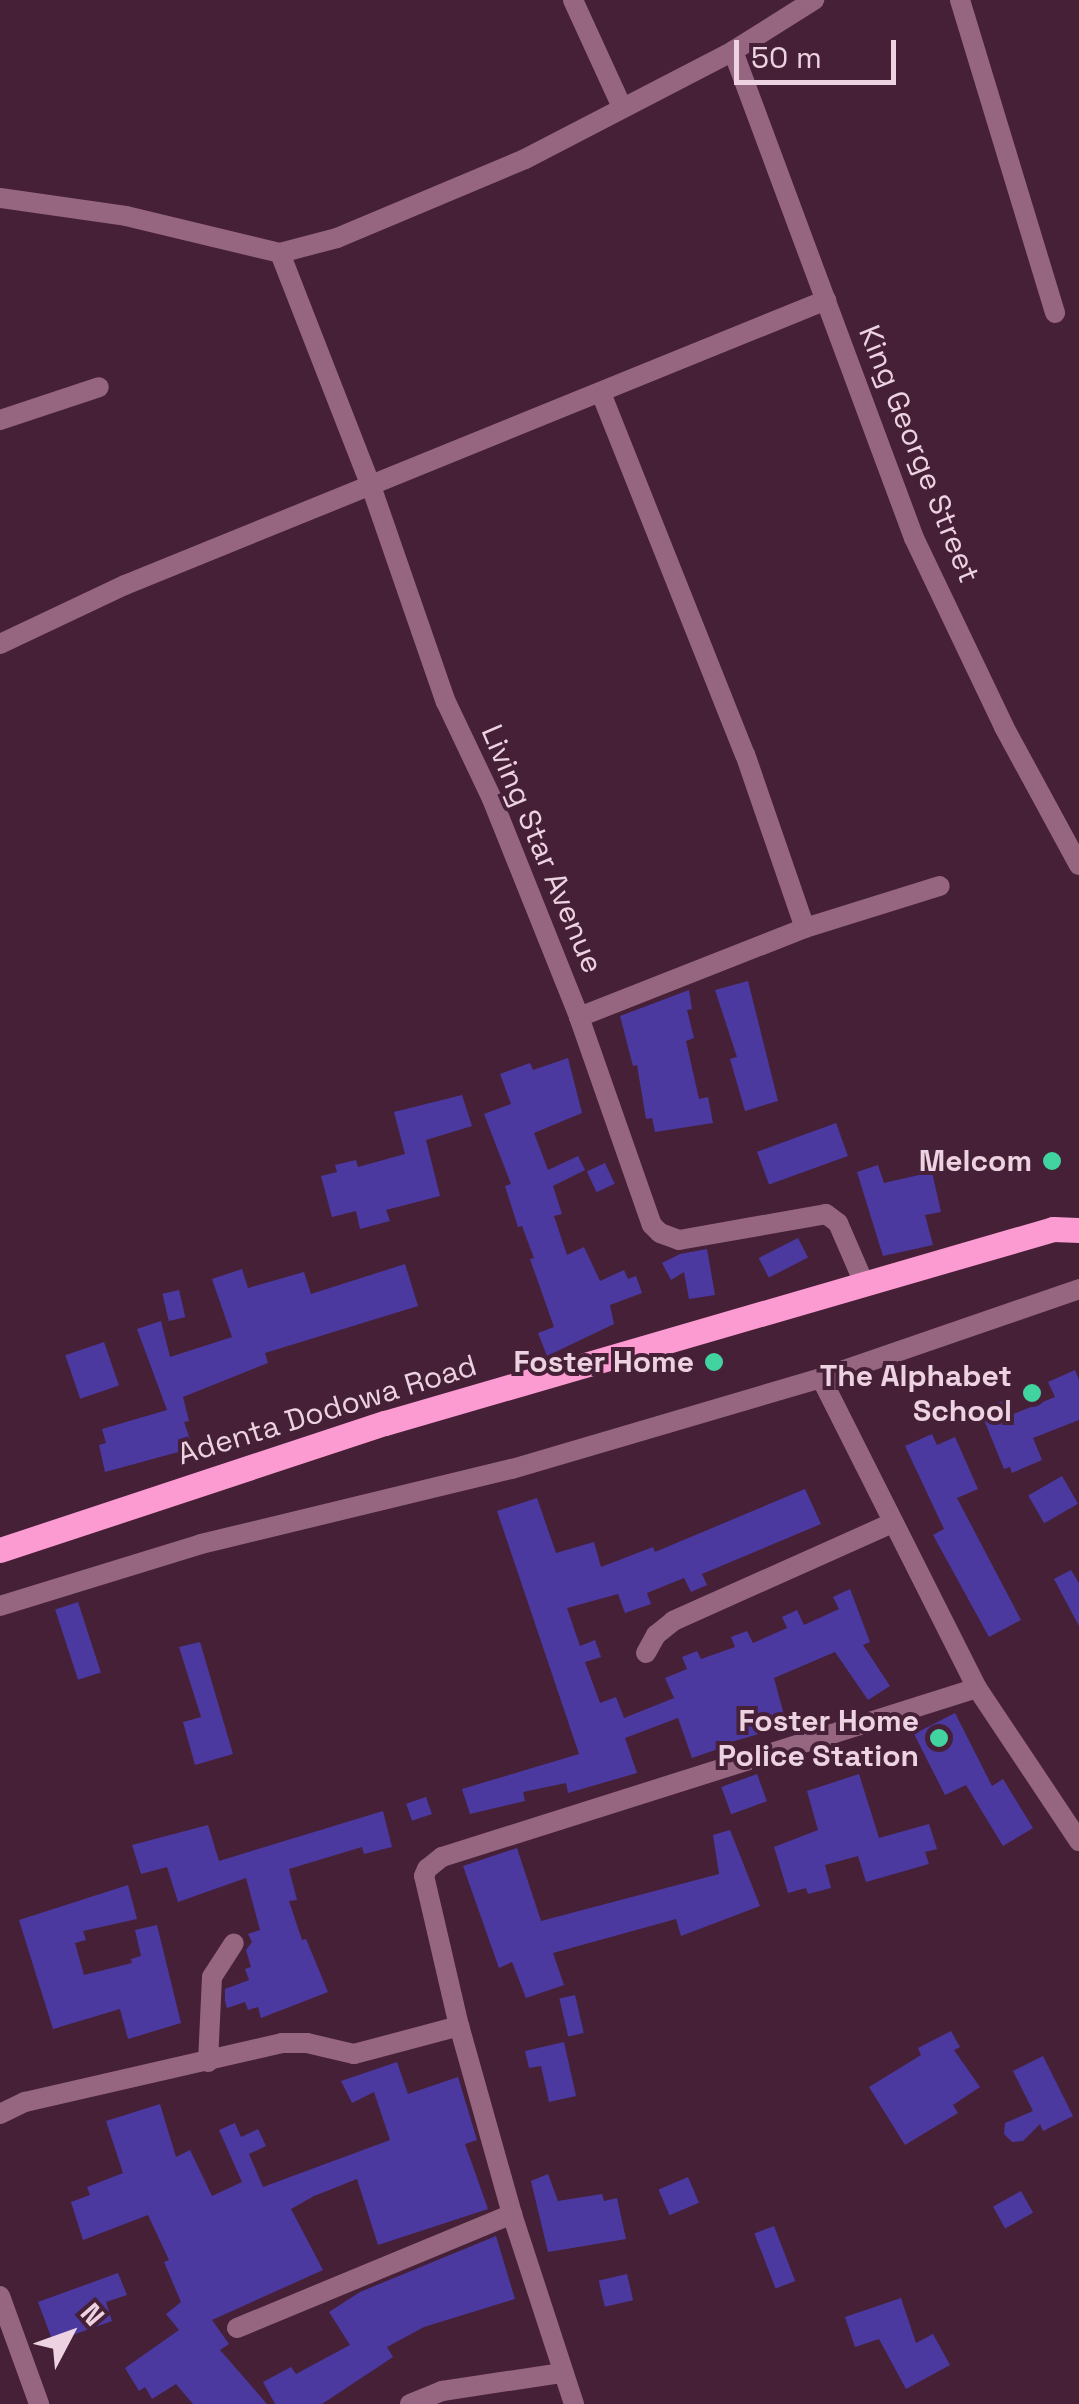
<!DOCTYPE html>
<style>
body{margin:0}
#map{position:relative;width:1079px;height:2404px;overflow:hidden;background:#462037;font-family:"Space Grotesk",sans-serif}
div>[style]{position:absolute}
.building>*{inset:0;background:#4b39a0;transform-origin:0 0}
.street>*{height:20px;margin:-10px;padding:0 10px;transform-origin:10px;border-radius:10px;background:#966680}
.primary>*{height:25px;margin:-12.5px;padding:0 12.5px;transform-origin:12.5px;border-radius:12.5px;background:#fc9ad2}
.dots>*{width:28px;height:28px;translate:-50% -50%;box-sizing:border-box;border:5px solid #462037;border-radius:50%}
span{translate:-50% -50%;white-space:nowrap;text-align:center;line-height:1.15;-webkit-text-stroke:8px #462037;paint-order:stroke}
.street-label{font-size:30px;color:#edd3e1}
.poi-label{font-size:30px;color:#edd3e1;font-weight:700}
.right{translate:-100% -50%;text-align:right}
.north{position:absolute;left:20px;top:2284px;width:100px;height:100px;-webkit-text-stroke:8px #462037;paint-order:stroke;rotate:49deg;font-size:28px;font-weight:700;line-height:40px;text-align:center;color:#edd3e1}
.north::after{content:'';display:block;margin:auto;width:35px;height:45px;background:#edd3e1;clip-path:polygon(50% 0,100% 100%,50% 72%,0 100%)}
.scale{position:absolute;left:734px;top:40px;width:162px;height:45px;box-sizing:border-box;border:5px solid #edd3e1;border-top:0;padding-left:12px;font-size:30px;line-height:35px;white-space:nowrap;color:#edd3e1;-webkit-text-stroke:8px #462037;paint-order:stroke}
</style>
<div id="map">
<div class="building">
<i style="clip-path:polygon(748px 981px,778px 1101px,745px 1111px,730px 1059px,737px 1057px,715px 990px)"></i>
<i style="clip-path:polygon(689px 990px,692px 1009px,687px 1010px,694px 1038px,686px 1041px,699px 1099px,708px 1097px,713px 1123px,655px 1132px,652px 1118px,646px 1119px,637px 1065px,633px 1066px,620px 1016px)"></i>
<i style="clip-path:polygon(568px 1058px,582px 1113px,534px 1133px,548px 1170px,578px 1156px,585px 1170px,553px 1186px,562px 1214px,554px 1216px,567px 1255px,584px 1247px,600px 1281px,624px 1270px,628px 1279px,636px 1276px,642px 1293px,610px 1305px,614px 1324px,547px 1356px,538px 1333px,554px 1327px,530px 1259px,534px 1258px,522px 1226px,518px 1227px,505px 1186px,511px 1184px,484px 1114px,511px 1104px,500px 1074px,530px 1063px,533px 1070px)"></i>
<i style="clip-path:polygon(462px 1095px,472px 1126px,426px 1140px,440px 1196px,386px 1210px,390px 1221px,360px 1229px,356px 1211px,332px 1217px,321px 1176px,337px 1172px,335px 1165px,356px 1160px,358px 1167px,405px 1154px,394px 1112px)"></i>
<i style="left:836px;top:1123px;width:35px;height:84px;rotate:70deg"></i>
<i style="left:605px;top:1163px;width:23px;height:20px;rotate:65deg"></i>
<i style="clip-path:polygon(878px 1165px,884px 1183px,932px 1172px,941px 1212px,925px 1215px,933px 1245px,883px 1256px,857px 1172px)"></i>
<i style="left:798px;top:1238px;width:22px;height:44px;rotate:63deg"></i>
<i style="clip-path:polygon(707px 1249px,715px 1295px,689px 1299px,684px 1272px,671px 1280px,662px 1263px,680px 1254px)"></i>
<i style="clip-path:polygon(405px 1264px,418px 1306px,265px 1353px,268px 1363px,183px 1397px,189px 1421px,184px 1422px,193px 1448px,105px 1472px,99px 1445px,106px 1443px,102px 1429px,167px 1410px,137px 1329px,161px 1321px,170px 1357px,232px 1337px,212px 1279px,242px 1269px,248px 1288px,304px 1272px,311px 1294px)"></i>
<i style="left:179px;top:1290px;width:28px;height:17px;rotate:77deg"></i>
<i style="left:104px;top:1342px;width:46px;height:41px;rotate:71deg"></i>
<i style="clip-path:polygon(1075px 1370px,1079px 1380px,1079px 1420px,1033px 1438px,1042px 1460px,1012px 1473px,1010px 1467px,1004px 1469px,980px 1410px,1005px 1400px,1011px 1415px,1055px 1397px,1048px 1382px)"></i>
<i style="clip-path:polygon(932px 1434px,937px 1445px,955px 1437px,978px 1489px,957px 1498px,1021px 1620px,989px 1637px,933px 1535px,944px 1529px,905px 1446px)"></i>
<i style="left:1062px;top:1476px;width:32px;height:39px;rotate:60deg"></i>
<i style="clip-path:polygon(805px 1489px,821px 1524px,702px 1574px,707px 1585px,691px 1592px,684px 1578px,647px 1593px,651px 1604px,625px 1613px,618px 1594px,567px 1608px,580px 1646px,595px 1640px,601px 1657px,585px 1662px,600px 1703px,616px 1697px,624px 1718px,674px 1698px,665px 1678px,687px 1669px,682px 1657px,697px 1651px,701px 1659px,735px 1647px,731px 1637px,747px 1631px,753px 1643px,787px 1628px,782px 1617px,797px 1610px,804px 1625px,839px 1609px,833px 1597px,850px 1589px,870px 1642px,863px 1645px,890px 1686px,868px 1700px,835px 1652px,774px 1678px,787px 1726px,717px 1746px,718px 1749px,692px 1758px,678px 1718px,625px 1738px,637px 1773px,568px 1793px,566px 1783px,523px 1792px,525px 1801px,470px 1814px,462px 1789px,579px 1754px,497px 1511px,537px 1498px,556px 1553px,594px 1542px,601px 1567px,653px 1547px,655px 1552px)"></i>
<i style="clip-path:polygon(1071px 1570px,1079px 1583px,1079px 1626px,1054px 1579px)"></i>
<i style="left:78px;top:1602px;width:74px;height:24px;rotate:72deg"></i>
<i style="clip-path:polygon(200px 1642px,233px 1754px,195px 1765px,183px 1722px,201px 1717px,179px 1647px)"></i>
<i style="clip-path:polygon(955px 1713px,992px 1786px,1003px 1779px,1033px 1828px,1003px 1846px,966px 1785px,945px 1795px,914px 1734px)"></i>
<i style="left:757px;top:1774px;width:29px;height:38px;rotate:70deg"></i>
<i style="clip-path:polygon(859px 1774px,879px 1838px,929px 1824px,937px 1849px,925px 1852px,929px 1864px,866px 1882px,858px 1856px,825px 1865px,831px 1888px,808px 1894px,806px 1888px,788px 1893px,774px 1847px,818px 1830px,807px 1791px)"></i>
<i style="left:426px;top:1797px;width:18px;height:21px;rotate:71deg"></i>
<i style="clip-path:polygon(383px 1811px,392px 1847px,364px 1854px,362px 1847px,289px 1869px,297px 1900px,289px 1901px,302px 1940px,306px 1939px,328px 1992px,261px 2018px,258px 2007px,248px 2010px,245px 2002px,227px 2008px,225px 2001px,225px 1989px,249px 1980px,245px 1969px,251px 1967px,246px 1950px,252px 1942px,248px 1934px,260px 1930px,246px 1878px,178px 1902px,167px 1867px,141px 1874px,132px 1845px,208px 1825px,219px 1861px)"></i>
<i style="clip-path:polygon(730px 1830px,760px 1906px,681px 1936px,676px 1919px,553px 1953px,564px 1985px,526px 1998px,512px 1962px,499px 1968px,463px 1866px,517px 1848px,541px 1921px,719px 1874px,713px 1835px)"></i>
<i style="clip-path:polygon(128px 1885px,137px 1919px,83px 1931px,86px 1940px,75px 1943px,84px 1975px,132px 1963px,131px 1959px,141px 1956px,135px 1930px,157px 1925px,181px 2023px,128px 2039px,120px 2009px,53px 2029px,19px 1920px)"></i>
<i style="left:575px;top:1995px;width:39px;height:16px;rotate:77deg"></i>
<i style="clip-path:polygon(951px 2031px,960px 2047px,954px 2050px,980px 2087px,953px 2105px,958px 2113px,905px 2145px,869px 2087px,921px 2055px,918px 2048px)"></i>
<i style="clip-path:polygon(564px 2042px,576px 2096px,549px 2102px,541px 2066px,529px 2068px,525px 2051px)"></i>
<i style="clip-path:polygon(1043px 2056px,1073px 2116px,1043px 2131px,1040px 2124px,1023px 2141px,1012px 2142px,1004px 2134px,1005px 2123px,1033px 2111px,1013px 2071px)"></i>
<i style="clip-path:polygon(397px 2062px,408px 2094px,458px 2077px,477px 2140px,465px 2144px,488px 2209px,378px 2245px,357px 2179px,314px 2196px,291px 2209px,323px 2270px,212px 2320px,229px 2344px,220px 2350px,267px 2404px,193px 2404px,176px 2384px,152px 2399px,145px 2387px,139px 2391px,125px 2368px,179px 2330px,166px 2314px,181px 2302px,164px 2262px,169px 2260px,148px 2215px,83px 2240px,71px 2202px,90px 2195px,87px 2187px,123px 2173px,106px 2121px,160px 2104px,176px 2157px,190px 2150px,212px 2196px,242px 2182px,219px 2130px,235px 2123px,241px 2137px,258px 2129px,266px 2146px,249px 2154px,263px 2187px,390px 2140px,374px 2092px,352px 2103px,341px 2081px)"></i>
<i style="clip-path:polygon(548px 2174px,558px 2201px,602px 2194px,604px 2201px,617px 2198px,626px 2239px,548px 2252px,531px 2181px)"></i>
<i style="left:688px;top:2177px;width:28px;height:32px;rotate:67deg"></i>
<i style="left:1021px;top:2191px;width:25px;height:32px;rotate:61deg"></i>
<i style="left:774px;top:2226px;width:59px;height:21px;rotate:69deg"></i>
<i style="clip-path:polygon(496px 2236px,515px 2299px,424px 2327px,387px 2347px,393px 2357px,322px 2404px,275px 2404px,263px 2382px,291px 2367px,296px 2374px,350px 2345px,329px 2312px,360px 2292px)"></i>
<i style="clip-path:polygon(118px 2273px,127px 2295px,106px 2302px,112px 2321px,53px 2342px,38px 2302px)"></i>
<i style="left:627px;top:2274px;width:27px;height:29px;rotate:77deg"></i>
<i style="clip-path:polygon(901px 2298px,916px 2343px,933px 2334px,950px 2365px,906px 2389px,879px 2339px,855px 2347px,845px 2317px)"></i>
</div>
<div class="street">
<i style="left:573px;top:0;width:118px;rotate:65.4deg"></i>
<i style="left:960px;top:0;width:327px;rotate:73.1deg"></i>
<i style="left:733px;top:51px;width:520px;rotate:69.61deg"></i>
<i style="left:914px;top:538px;width:209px;rotate:64.5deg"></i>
<i style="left:1004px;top:727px;width:157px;rotate:61.5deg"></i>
<i style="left:0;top:198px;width:127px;rotate:8.1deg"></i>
<i style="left:126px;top:216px;width:158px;rotate:13.5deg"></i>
<i style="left:280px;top:253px;width:59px;rotate:-14.7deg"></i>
<i style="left:337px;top:238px;width:204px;rotate:-22.8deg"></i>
<i style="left:525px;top:159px;width:234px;rotate:-27.4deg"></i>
<i style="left:733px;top:51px;width:96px;rotate:-32.2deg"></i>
<i style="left:280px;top:253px;width:250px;rotate:68.7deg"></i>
<i style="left:371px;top:486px;width:229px;rotate:70.9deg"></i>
<i style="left:446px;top:702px;width:107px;rotate:64.6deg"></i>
<i style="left:492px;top:799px;width:235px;rotate:68.2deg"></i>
<i style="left:579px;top:1017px;width:220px;rotate:70.7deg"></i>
<i style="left:652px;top:1225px;width:11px;rotate:45deg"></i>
<i style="left:660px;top:1233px;width:20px;rotate:20deg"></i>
<i style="left:679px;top:1240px;width:149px;rotate:-10deg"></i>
<i style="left:826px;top:1214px;width:15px;rotate:37deg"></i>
<i style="left:838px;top:1223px;width:65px;rotate:66.6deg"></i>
<i style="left:601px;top:393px;width:389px;rotate:68.3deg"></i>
<i style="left:745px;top:754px;width:184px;rotate:71deg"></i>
<i style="left:0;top:420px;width:104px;rotate:-18.4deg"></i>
<i style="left:0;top:644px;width:138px;rotate:-25.3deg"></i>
<i style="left:125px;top:585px;width:757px;rotate:-22.12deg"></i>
<i style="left:579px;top:1017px;width:243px;rotate:-21.5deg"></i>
<i style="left:805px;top:928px;width:141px;rotate:-17.3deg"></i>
<i style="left:821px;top:1378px;width:273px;rotate:-19deg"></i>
<i style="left:0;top:1606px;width:210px;rotate:-17.1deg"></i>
<i style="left:201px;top:1544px;width:320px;rotate:-13.6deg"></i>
<i style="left:512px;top:1469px;width:322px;rotate:-16.4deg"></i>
<i style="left:821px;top:1378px;width:347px;rotate:63.3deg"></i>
<i style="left:977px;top:1688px;width:184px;rotate:56.3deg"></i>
<i style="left:646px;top:1653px;width:21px;rotate:-61deg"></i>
<i style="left:656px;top:1635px;width:22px;rotate:-39deg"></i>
<i style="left:673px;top:1621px;width:240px;rotate:-24.1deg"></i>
<i style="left:208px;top:2062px;width:85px;rotate:-87.3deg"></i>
<i style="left:212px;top:1977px;width:40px;rotate:-57.1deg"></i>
<i style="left:0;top:2114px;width:28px;rotate:-26deg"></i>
<i style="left:25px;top:2102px;width:264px;rotate:-12.9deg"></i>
<i style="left:282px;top:2043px;width:25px"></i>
<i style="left:307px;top:2043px;width:48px;rotate:13.2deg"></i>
<i style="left:354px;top:2054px;width:109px;rotate:-14.9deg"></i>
<i style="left:0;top:2296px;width:115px;rotate:70.1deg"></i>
<i style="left:237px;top:2328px;width:298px;rotate:-22.5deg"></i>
<i style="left:410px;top:2404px;width:35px;rotate:-22deg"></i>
<i style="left:442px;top:2391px;width:120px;rotate:-8.6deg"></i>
<i style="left:574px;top:2404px;width:200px;rotate:-108.1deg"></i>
<i style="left:512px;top:2214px;width:195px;rotate:-105.7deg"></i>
<i style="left:459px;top:2026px;width:154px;rotate:-103.1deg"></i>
<i style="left:424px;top:1876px;width:8px;rotate:-67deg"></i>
<i style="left:427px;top:1869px;width:19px;rotate:-39deg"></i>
<i style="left:442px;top:1857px;width:561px;rotate:-17.53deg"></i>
</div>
<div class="primary">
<i style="left:0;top:1550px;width:405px;rotate:-18.3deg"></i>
<i style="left:385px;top:1423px;width:696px;rotate:-16.19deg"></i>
<i style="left:1053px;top:1229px;width:26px;rotate:2deg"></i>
</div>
<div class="dots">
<i style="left:1052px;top:1161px;background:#41d4a1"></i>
<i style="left:714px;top:1362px;background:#41d4a1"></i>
<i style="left:1032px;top:1393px;background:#41d4a1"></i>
<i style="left:939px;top:1738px;background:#41d4a1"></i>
</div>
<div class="street-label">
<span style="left:919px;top:454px;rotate:68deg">King George Street</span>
<span style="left:542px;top:849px;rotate:67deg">Living Star Avenue</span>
<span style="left:327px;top:1410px;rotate:-17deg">Adenta Dodowa Road</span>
</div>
<div class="poi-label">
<span class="right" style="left:1032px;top:1161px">Melcom</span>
<span class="right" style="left:694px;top:1362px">Foster Home</span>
<span class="right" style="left:1012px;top:1393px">The Alphabet<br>School</span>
<span class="right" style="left:919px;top:1738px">Foster Home<br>Police Station</span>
</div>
<div class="north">N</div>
<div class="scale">50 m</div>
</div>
